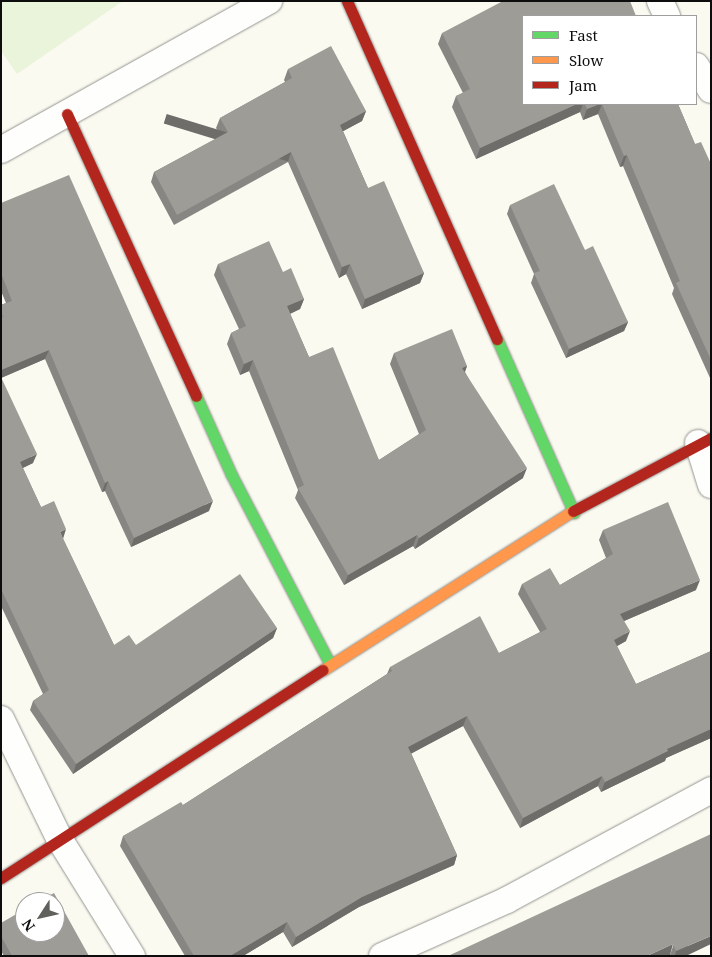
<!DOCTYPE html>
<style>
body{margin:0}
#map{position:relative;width:712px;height:957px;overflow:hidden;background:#fbfaf1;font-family:"Noto Serif",serif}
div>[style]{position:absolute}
.pitch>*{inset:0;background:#eaf4db}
.roads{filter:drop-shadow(0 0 1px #949490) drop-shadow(0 0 1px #949490)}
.street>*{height:26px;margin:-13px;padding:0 13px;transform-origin:13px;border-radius:13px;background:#fefefd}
.fast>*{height:11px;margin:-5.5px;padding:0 5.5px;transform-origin:5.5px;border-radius:5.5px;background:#63d668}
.slow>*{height:11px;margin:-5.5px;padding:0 5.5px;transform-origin:5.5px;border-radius:5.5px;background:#ff974d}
.jam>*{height:11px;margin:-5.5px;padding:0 5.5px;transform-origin:5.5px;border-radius:5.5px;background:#b3261e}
.wall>*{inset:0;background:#888682}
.shaded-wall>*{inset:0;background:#6f6d6a;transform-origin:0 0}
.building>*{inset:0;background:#9e9c97}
span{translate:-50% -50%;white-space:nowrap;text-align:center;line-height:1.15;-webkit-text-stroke:5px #fff;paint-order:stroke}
.frame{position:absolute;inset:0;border:2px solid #0d0d0d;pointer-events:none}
.legend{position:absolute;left:522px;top:15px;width:175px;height:90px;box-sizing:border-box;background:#fff;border:1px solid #9e9e9e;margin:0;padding:6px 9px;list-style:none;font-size:15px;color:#0d0d0d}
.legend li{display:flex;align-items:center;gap:10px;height:25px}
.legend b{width:25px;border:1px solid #9e9e9e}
.north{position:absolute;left:15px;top:892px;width:50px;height:50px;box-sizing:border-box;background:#fff;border:1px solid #9e9e9e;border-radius:50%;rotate:235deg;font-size:14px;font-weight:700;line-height:20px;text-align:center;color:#0d0d0d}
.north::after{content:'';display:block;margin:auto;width:18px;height:22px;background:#60605d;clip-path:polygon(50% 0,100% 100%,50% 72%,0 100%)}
</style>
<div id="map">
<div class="pitch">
<i style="clip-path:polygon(1px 1px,123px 1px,17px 74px,1px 51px)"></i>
</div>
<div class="roads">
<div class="street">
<i style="left:660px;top:1px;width:17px;rotate:65deg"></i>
<i style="left:696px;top:66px;width:28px;rotate:58deg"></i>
<i style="left:1px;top:150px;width:307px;rotate:-29.1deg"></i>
<i style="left:698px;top:443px;width:44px;rotate:72.8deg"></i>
<i style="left:1px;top:719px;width:135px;rotate:64deg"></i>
<i style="left:60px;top:840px;width:137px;rotate:58.2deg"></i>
<i style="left:382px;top:956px;width:137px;rotate:-24.1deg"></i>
<i style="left:507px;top:900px;width:232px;rotate:-28.3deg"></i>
</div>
<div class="fast">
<i style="left:497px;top:339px;width:190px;rotate:66.1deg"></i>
<i style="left:196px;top:396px;width:85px;rotate:65.8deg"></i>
<i style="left:231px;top:474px;width:214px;rotate:62.5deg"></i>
</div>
<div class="slow">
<i style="left:323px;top:670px;width:296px;rotate:-32.5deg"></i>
</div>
<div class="jam">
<i style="left:347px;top:1px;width:370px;rotate:66.1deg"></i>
<i style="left:67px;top:114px;width:310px;rotate:65.4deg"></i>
<i style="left:573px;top:511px;width:156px;rotate:-27.9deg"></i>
<i style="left:1px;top:878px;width:383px;rotate:-32.9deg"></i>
</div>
</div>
<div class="wall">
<i style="clip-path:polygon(442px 33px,523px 104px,678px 104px,695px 144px,711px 164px,711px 377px,710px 378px,672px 294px,674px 288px,623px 166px,620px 167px,598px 114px,583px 120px,580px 112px,476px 159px,452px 107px,456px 96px,463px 93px,438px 44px)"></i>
<i style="clip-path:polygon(288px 69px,366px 111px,362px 121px,343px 131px,368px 188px,424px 273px,420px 283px,362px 309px,346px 274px,339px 278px,288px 162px,174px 225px,151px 182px,154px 172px,221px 136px,216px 128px,220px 118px,285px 82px,284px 80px)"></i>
<i style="clip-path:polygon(1px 203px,209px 511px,131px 547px,105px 491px,102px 492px,45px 359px,1px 378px,33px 463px,23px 468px,41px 507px,63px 539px,114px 645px,136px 645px,277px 628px,273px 638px,73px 774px,30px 710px,33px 701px,43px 694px,1px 606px,1px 305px,6px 303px,1px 291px)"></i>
<i style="clip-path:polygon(510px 205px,585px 250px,628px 322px,624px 331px,566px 358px,531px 283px,534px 274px,507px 214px)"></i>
<i style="clip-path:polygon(218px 264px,283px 272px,304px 299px,300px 309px,290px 314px,309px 357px,379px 460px,419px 434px,390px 364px,394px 353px,467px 366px,465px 372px,523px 478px,415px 549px,413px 546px,344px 585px,295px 498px,298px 490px,249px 371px,240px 375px,227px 344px,231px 333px,239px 329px,214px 275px)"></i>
<i style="clip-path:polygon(603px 530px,696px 590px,624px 621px,626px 641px,617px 646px,636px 684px,711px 651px,711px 738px,666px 758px,665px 761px,601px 792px,598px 786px,520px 828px,463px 726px,411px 753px,457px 855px,454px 865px,359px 907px,292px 947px,283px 932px,243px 956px,185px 956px,120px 846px,123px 836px,183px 805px,387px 674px,390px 667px,499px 653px,540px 632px,518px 594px,522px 584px,560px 585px,606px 558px,599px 540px)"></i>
<i style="clip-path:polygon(711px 834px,686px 956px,670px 956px,670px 955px)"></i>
<i style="clip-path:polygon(1px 923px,89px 956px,4px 956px,1px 951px)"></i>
</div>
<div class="shaded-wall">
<i style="clip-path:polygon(577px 104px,583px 104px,580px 112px,476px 159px,480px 148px)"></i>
<i style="clip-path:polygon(600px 104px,602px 104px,598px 114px,583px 120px,587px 109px)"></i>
<i style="clip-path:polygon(366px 111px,362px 121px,336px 135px,340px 125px)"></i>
<i style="left:291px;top:152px;width:10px;height:130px;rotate:107deg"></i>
<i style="clip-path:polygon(627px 155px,623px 166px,620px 167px,624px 156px)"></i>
<i style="clip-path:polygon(350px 264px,346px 274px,339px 278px,342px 267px)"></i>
<i style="clip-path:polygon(424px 273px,420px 283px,362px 309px,365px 299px)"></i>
<i style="clip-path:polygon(304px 299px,300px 309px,283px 317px,287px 306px)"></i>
<i style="clip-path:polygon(628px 322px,624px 331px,566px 358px,569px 349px)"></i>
<i style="clip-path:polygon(49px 350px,45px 359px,1px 378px,1px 370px)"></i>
<i style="clip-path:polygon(253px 360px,249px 371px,240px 375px,244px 364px)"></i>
<i style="clip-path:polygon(467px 366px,463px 376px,462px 368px)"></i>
<i style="clip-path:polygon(37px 454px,33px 463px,16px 471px,20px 462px)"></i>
<i style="clip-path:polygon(527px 468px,523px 478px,415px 549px,419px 538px)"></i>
<i style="clip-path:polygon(108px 481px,105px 491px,102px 492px,105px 483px)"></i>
<i style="clip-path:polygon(213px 501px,209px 511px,131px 547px,134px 538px)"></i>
<i style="clip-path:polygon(66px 529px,63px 539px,60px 532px)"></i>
<i style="clip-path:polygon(417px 535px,413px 546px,344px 585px,348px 575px)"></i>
<i style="clip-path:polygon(700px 580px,696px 590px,617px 624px,620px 614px)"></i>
<i style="clip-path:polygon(277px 628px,273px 638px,73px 774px,76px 764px)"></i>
<i style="clip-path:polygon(630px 631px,626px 641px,610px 650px,614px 640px)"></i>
<i style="clip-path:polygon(467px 716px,463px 726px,405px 757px,408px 747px)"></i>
<i style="clip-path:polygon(711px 729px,711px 738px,666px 758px,665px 761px,601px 792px,605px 782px,667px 749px)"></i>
<i style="clip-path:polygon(602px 776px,598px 786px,520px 828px,523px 818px)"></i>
<i style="clip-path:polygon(457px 855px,454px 865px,359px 907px,292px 947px,296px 937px,362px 897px)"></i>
<i style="clip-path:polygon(287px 922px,283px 932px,243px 956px,230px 956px)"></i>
<i style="clip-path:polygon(711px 936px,711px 944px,686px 956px,675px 956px,676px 951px)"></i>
<i style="clip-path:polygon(673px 944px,670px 955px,667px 956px,647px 956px)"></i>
</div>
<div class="building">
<i style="clip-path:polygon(503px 1px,630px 1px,636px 16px,523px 16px,523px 104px,577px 104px,480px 148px,456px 96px,470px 89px,442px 33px)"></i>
<i style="clip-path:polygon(331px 46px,366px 111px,340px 125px,368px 188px,384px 181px,424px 273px,365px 299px,350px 264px,342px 267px,291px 152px,177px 215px,154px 172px,228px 132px,220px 118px,292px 78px,288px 69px)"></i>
<i style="clip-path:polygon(585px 104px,600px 104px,587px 109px)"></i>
<i style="clip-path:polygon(602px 104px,678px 104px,695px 144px,701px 142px,711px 164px,711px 360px,676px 283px,680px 281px,627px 155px,624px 156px)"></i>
<i style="clip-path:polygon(69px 175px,213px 501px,134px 538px,108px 481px,105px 483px,49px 350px,1px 370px,1px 318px,3px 317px,1px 312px,1px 305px,12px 301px,1px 273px,1px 203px)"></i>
<i style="clip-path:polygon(554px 184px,585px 250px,593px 246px,628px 322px,569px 349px,534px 273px,540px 271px,510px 205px)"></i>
<i style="clip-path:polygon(269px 241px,283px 272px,291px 268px,304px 299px,287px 306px,309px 357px,333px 347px,379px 460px,426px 430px,394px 353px,452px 329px,467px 366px,462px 368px,527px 468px,419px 538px,417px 535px,348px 575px,298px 488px,304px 485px,253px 360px,244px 364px,231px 333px,246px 326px,218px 264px)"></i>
<i style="clip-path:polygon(1px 377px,37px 454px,20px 462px,41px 507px,54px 501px,66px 529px,60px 532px,114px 645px,129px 635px,136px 645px,240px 574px,277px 628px,76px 764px,33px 701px,49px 690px,1px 589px)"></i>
<i style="clip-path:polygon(668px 502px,700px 580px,620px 614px,630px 631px,614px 640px,636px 684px,711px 651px,711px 729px,667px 749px,668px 751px,605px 782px,602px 776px,523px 818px,467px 716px,408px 747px,457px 855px,362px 897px,296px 937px,287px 922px,230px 956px,194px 956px,123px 836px,181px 802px,183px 805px,392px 671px,390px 667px,480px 616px,499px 653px,547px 629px,522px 584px,550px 568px,560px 585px,613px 554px,603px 530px)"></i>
<i style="clip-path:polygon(711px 834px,711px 936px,676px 951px,673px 944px,647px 956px,448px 956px)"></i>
<i style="clip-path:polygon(54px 893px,89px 956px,12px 956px,1px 936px,1px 923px,25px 909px,25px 932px,55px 932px,55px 902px,38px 902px)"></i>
</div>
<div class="frame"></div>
<ul class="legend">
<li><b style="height:6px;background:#63d668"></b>Fast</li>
<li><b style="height:6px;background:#ff974d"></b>Slow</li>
<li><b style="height:6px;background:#b3261e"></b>Jam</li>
</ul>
<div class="north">N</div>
</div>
